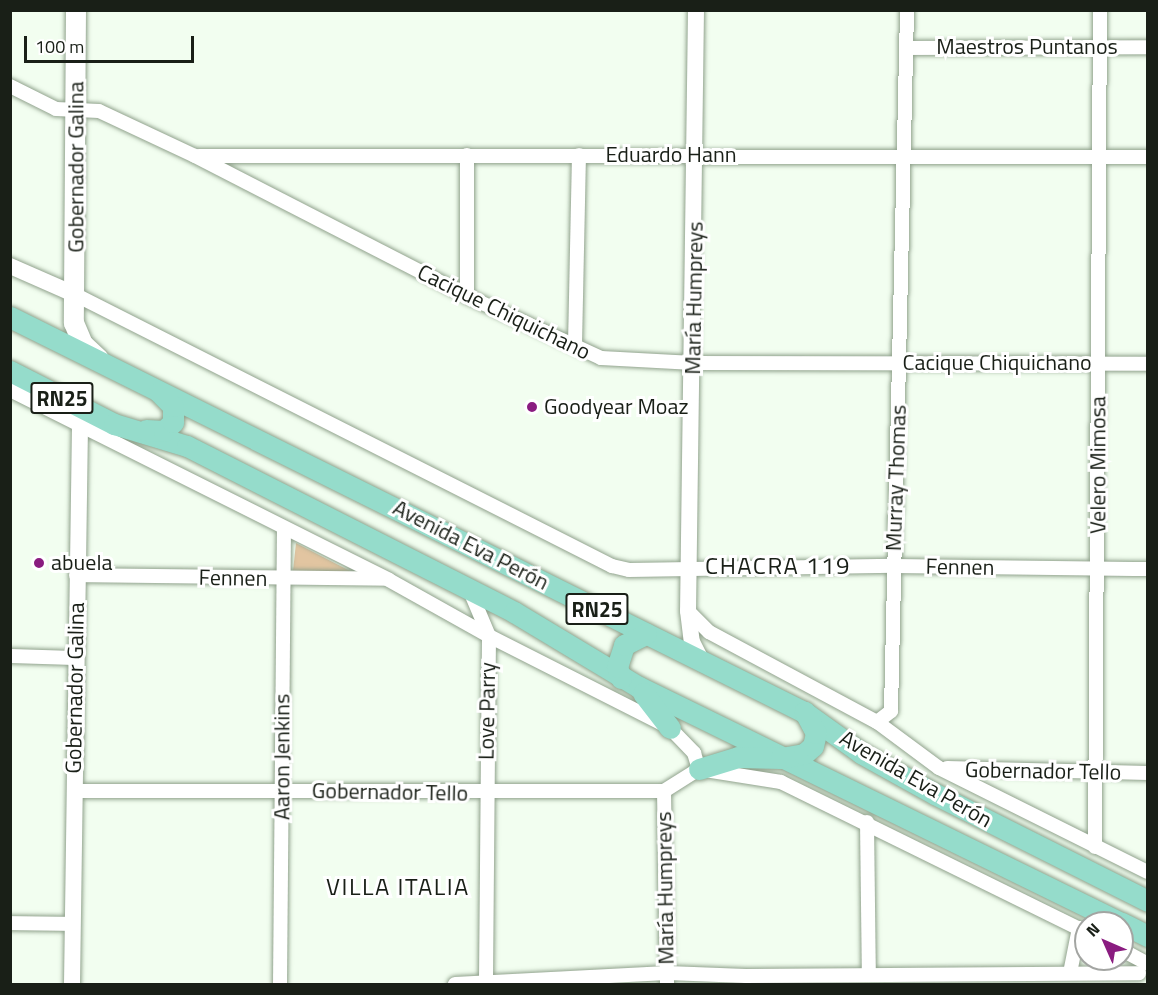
<!DOCTYPE html>
<meta charset="utf-8">
<style>
body{margin:0}
#map{position:relative;width:1158px;height:995px;overflow:hidden;background:#f2fef0;font-family:"Titillium Web",sans-serif}
div>[style]{position:absolute}
.green>*{inset:0;background:#e2c5a1}
.roads{filter:drop-shadow(0 0 2px #90a28c) drop-shadow(0 0 2px #90a28c)}
.minor>*{height:14px;margin:-7px;padding:0 7px;transform-origin:7px;border-radius:7px;background:#fff}
.tertiary>*{height:16px;margin:-8px;padding:0 8px;transform-origin:8px;border-radius:8px;background:#fff}
.secondary>*{height:20px;margin:-10px;padding:0 10px;transform-origin:10px;border-radius:10px;background:#fff}
.primary>*{height:21px;margin:-10.5px;padding:0 10.5px;transform-origin:10.5px;border-radius:10.5px;background:#95dccb}
.dots>*{width:16px;height:16px;translate:-50% -50%;box-sizing:border-box;border:3px solid #fff;border-radius:50%}
span{translate:-50% -50%;white-space:nowrap;text-align:center;line-height:1.15;-webkit-text-stroke:6px #fff;paint-order:stroke}
.shield-label span{padding:2px 4px;background:#fff;border:2px solid;border-radius:4px;-webkit-text-stroke-width:0}
.shield-label{font-size:21px;color:#191f17;font-weight:700}
.street-label{font-size:22px;color:#191f17}
.poi-label{font-size:22px;color:#191f17}
.left{translate:0 -50%;text-align:left}
.neighbourhood-label{font-size:24px;color:#191f17;letter-spacing:1.5px}
.frame{position:absolute;inset:0;border:12px solid #191f17;pointer-events:none}
.north{position:absolute;left:1074px;top:911px;width:60px;height:60px;box-sizing:border-box;background:#fff;border:2px solid #a3a5a2;border-radius:50%;rotate:315deg;font-size:16px;font-weight:700;line-height:24px;text-align:center;color:#191f17}
.north::after{content:'';display:block;margin:auto;width:21px;height:27px;background:#8a1c80;clip-path:polygon(50% 0,100% 100%,50% 72%,0 100%)}
.scale{position:absolute;left:24px;top:36px;width:170px;height:27px;box-sizing:border-box;border:3px solid #191f17;border-top:0;padding-left:8px;font-size:18px;line-height:21px;white-space:nowrap;color:#191f17;-webkit-text-stroke:4px #fff;paint-order:stroke}
</style>
<div id="map">
<div class="green">
<i style="clip-path:polygon(296px 543px,352px 572px,293px 571px)"></i>
</div>
<div class="roads">
<div class="minor">
<i style="left:907px;top:48px;width:241px;rotate:-0.2deg"></i>
<i style="left:10px;top:86px;width:51px;rotate:26.6deg"></i>
<i style="left:56px;top:109px;width:43px;rotate:2.7deg"></i>
<i style="left:99px;top:111px;width:106px;rotate:25.1deg"></i>
<i style="left:195px;top:156px;width:306px;rotate:27.2deg"></i>
<i style="left:467px;top:296px;width:148px;rotate:24.8deg"></i>
<i style="left:601px;top:358px;width:93px;rotate:3.1deg"></i>
<i style="left:694px;top:363px;width:454px;rotate:0.1deg"></i>
<i style="left:467px;top:155px;width:141px;rotate:90deg"></i>
<i style="left:199px;top:156px;width:949px;rotate:0.06deg"></i>
<i style="left:76px;top:295px;width:601px;rotate:26.82deg"></i>
<i style="left:612px;top:566px;width:17px;rotate:13deg"></i>
<i style="left:629px;top:570px;width:265px;rotate:-0.9deg"></i>
<i style="left:894px;top:566px;width:254px;rotate:0.7deg"></i>
<i style="left:575px;top:345px;width:190px;rotate:-88.8deg"></i>
<i style="left:10px;top:390px;width:424px;rotate:26.6deg"></i>
<i style="left:389px;top:580px;width:115px;rotate:29.2deg"></i>
<i style="left:489px;top:636px;width:203px;rotate:26.9deg"></i>
<i style="left:670px;top:728px;width:35px;rotate:46deg"></i>
<i style="left:694px;top:753px;width:17px;rotate:73deg"></i>
<i style="left:699px;top:769px;width:83px;rotate:9deg"></i>
<i style="left:781px;top:782px;width:340px;rotate:26.2deg"></i>
<i style="left:76px;top:575px;width:308px;rotate:0.7deg"></i>
<i style="left:470px;top:591px;width:49px;rotate:67.1deg"></i>
<i style="left:489px;top:636px;width:345px;rotate:90.5deg"></i>
<i style="left:688px;top:611px;width:30px;rotate:45deg"></i>
<i style="left:709px;top:632px;width:191px;rotate:28.2deg"></i>
<i style="left:877px;top:722px;width:77px;rotate:36.6deg"></i>
<i style="left:939px;top:768px;width:233px;rotate:26.5deg"></i>
<i style="left:10px;top:656px;width:65px;rotate:1.8deg"></i>
<i style="left:877px;top:722px;width:18px;rotate:-38deg"></i>
<i style="left:891px;top:711px;width:701px;rotate:-88.69deg"></i>
<i style="left:947px;top:768px;width:201px;rotate:1.4deg"></i>
<i style="left:74px;top:791px;width:590px"></i>
<i style="left:664px;top:791px;width:41px;rotate:-32.2deg"></i>
<i style="left:664px;top:791px;width:193px;rotate:89.1deg"></i>
<i style="left:867px;top:822px;width:153px;rotate:89.3deg"></i>
<i style="left:1095px;top:847px;width:837px;rotate:-89.66deg"></i>
<i style="left:10px;top:923px;width:62px;rotate:0.9deg"></i>
<i style="left:1122px;top:950px;width:30px;rotate:28deg"></i>
<i style="left:1070px;top:973px;width:46px;rotate:-78.7deg"></i>
<i style="left:280px;top:984px;width:455px;rotate:-89.5deg"></i>
<i style="left:455px;top:984px;width:212px;rotate:-3deg"></i>
<i style="left:667px;top:973px;width:79px;rotate:2.2deg"></i>
<i style="left:746px;top:976px;width:393px;rotate:-0.4deg"></i>
</div>
<div class="tertiary">
<i style="left:696px;top:10px;width:601px;rotate:90.76deg"></i>
<i style="left:688px;top:611px;width:31px;rotate:83deg"></i>
<i style="left:692px;top:642px;width:22px;rotate:63deg"></i>
<i style="left:10px;top:266px;width:72px;rotate:23.7deg"></i>
<i style="left:72px;top:984px;width:557px;rotate:-89.18deg"></i>
<i style="left:80px;top:427px;width:8px;rotate:-40deg"></i>
<i style="left:86px;top:422px;width:21px;rotate:3deg"></i>
</div>
<div class="secondary">
<i style="left:76px;top:10px;width:313px;rotate:90.4deg"></i>
<i style="left:74px;top:323px;width:23px;rotate:67deg"></i>
<i style="left:83px;top:344px;width:22px;rotate:43deg"></i>
</div>
<div class="primary">
<i style="left:10px;top:317px;width:887px;rotate:26.45deg"></i>
<i style="left:804px;top:712px;width:70px;rotate:35.7deg"></i>
<i style="left:861px;top:753px;width:85px;rotate:29deg"></i>
<i style="left:935px;top:794px;width:238px;rotate:26.7deg"></i>
<i style="left:10px;top:371px;width:117px;rotate:27deg"></i>
<i style="left:114px;top:424px;width:76px;rotate:16.8deg"></i>
<i style="left:187px;top:446px;width:367px;rotate:26.9deg"></i>
<i style="left:514px;top:612px;width:146px;rotate:31deg"></i>
<i style="left:639px;top:687px;width:537px;rotate:26.09deg"></i>
<i style="left:146px;top:430px;width:18px;rotate:3deg"></i>
<i style="left:164px;top:431px;width:13px;rotate:-45deg"></i>
<i style="left:173px;top:422px;width:16px;rotate:-90deg"></i>
<i style="left:173px;top:406px;width:20px;rotate:-135deg"></i>
<i style="left:621px;top:678px;width:12px;rotate:-110deg"></i>
<i style="left:617px;top:667px;width:23px;rotate:-72deg"></i>
<i style="left:624px;top:645px;width:25px;rotate:-27deg"></i>
<i style="left:643px;top:693px;width:44px;rotate:52.4deg"></i>
<i style="left:699px;top:769px;width:41px;rotate:-17.1deg"></i>
<i style="left:738px;top:757px;width:43px;rotate:1.3deg"></i>
<i style="left:781px;top:758px;width:23px;rotate:-10deg"></i>
<i style="left:804px;top:754px;width:12px;rotate:-42deg"></i>
<i style="left:813px;top:746px;width:13px;rotate:-77deg"></i>
<i style="left:816px;top:733px;width:24px;rotate:-118deg"></i>
<i style="left:1122px;top:923px;width:29px;rotate:27deg"></i>
</div>
</div>
<div class="dots">
<i style="left:532px;top:407px;background:#8a1c80"></i>
<i style="left:39px;top:563px;background:#8a1c80"></i>
</div>
<div class="shield-label">
<span style="left:62px;top:398px">RN25</span>
<span style="left:597px;top:609px">RN25</span>
</div>
<div class="street-label">
<span style="left:1027px;top:47px">Maestros Puntanos</span>
<span style="left:671px;top:155px">Eduardo Hann</span>
<span style="left:76px;top:167px;rotate:-90deg">Gobernador Galina</span>
<span style="left:694px;top:298px;rotate:-89deg">María Humpreys</span>
<span style="left:504px;top:312px;rotate:26deg">Cacique Chiquichano</span>
<span style="left:997px;top:363px">Cacique Chiquichano</span>
<span style="left:1098px;top:465px;rotate:-90deg">Velero Mimosa</span>
<span style="left:896px;top:478px;rotate:-88deg">Murray Thomas</span>
<span style="left:471px;top:545px;rotate:27deg">Avenida Eva Perón</span>
<span style="left:960px;top:567px;rotate:1deg">Fennen</span>
<span style="left:233px;top:578px;rotate:1deg">Fennen</span>
<span style="left:75px;top:688px;rotate:-89deg">Gobernador Galina</span>
<span style="left:487px;top:711px;rotate:-89deg">Love Parry</span>
<span style="left:282px;top:757px;rotate:-90deg">Aaron Jenkins</span>
<span style="left:1043px;top:771px;rotate:1deg">Gobernador Tello</span>
<span style="left:916px;top:779px;rotate:30deg">Avenida Eva Perón</span>
<span style="left:390px;top:792px;rotate:1deg">Gobernador Tello</span>
<span style="left:665px;top:888px;rotate:-91deg">María Humpreys</span>
</div>
<div class="poi-label">
<span class="left" style="left:544px;top:407px">Goodyear Moaz</span>
<span class="left" style="left:51px;top:563px">abuela</span>
</div>
<div class="neighbourhood-label">
<span style="left:778px;top:566px">CHACRA 119</span>
<span style="left:398px;top:887px">VILLA ITALIA</span>
</div>
<div class="frame"></div>
<div class="north">N</div>
<div class="scale">100 m</div>
</div>
